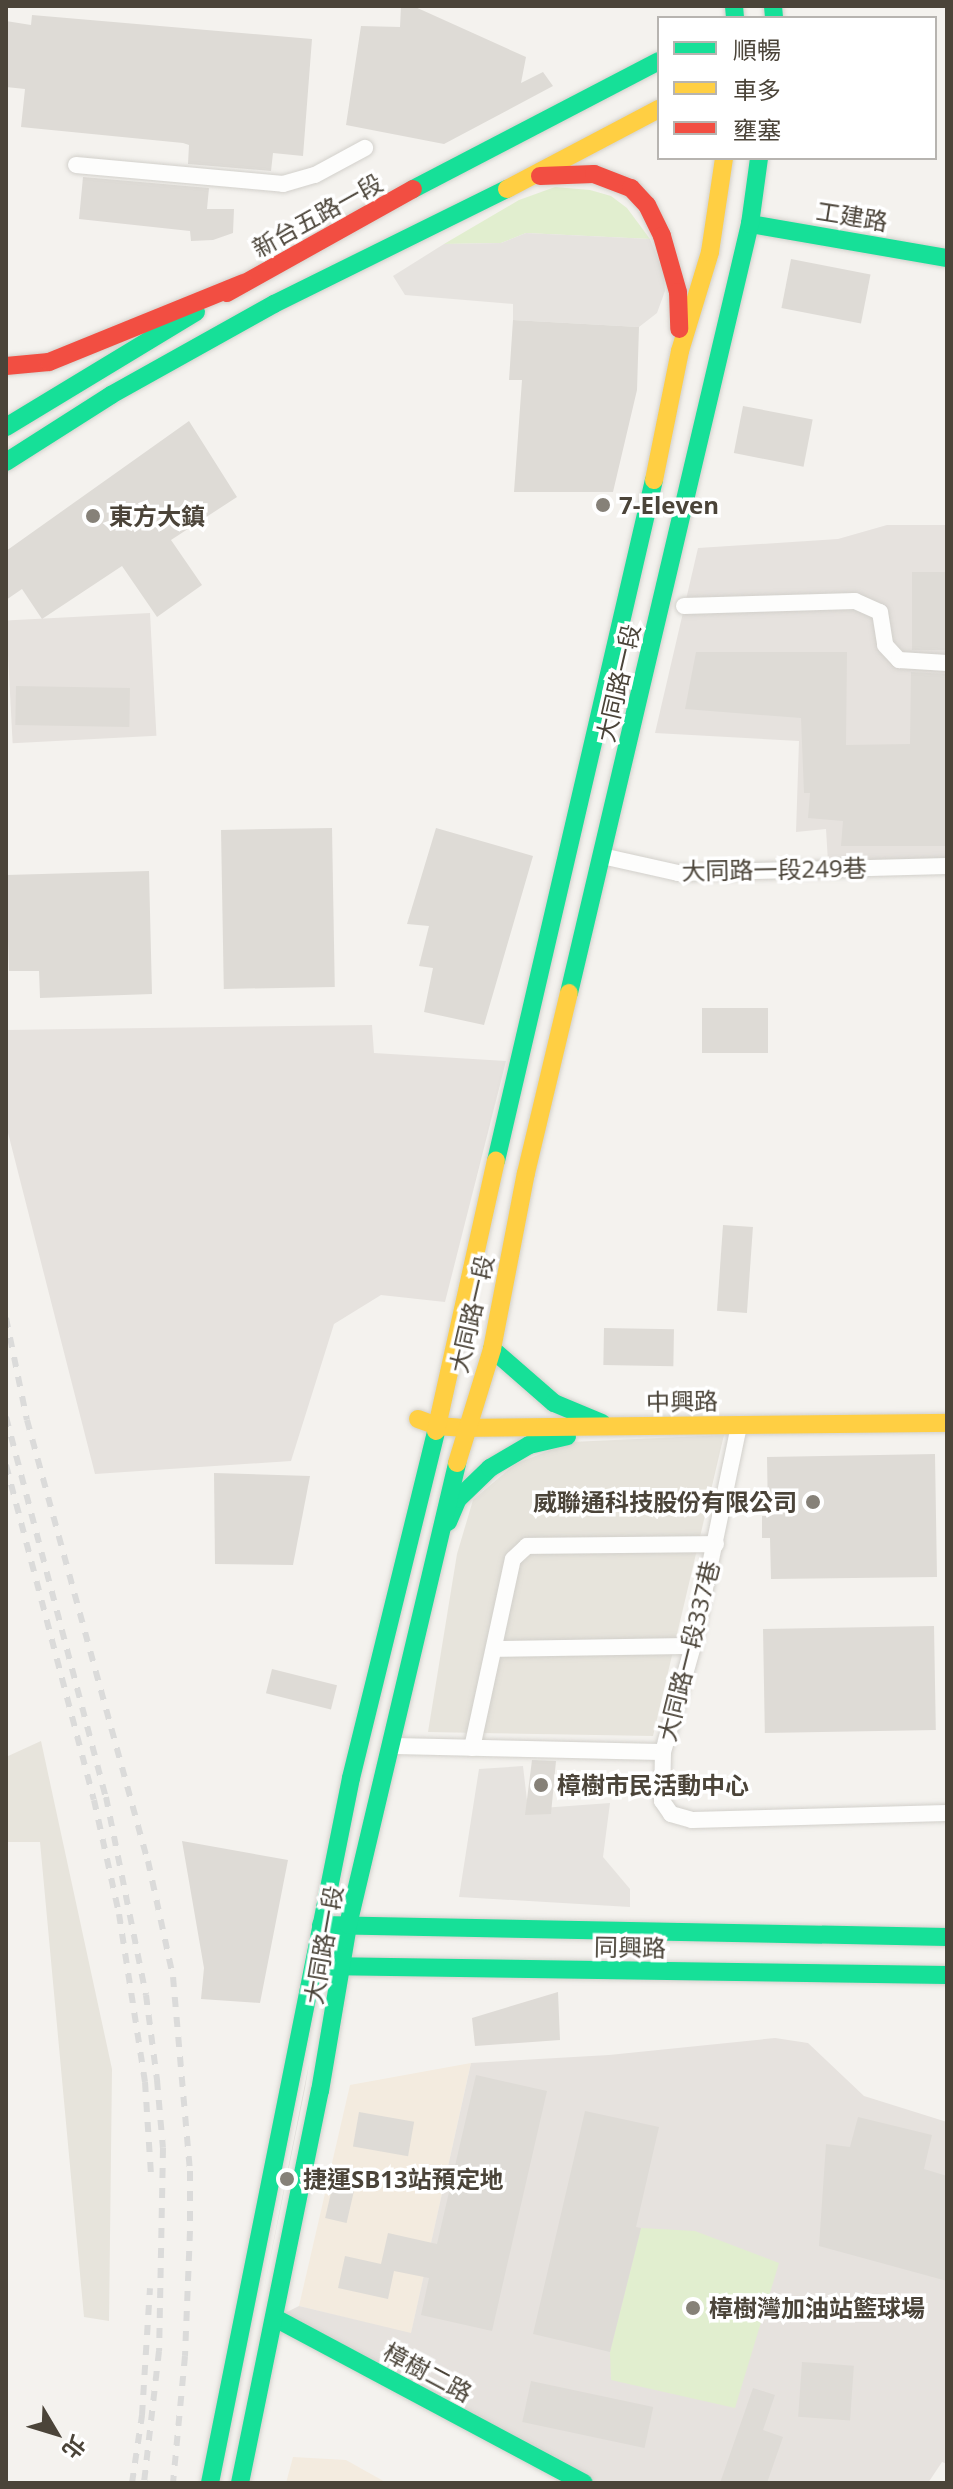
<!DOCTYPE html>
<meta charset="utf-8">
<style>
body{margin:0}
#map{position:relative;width:953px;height:2489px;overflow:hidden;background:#f4f2ee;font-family:"Open Sans","Noto Sans TC",sans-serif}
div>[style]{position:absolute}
.residential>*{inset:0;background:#e7e4dc}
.commercial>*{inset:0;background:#f3ebdf}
.industrial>*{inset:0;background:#e6e2de;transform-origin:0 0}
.green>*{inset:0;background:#e1eecf}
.parking>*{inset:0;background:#e6e3df}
.building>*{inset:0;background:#dedbd6;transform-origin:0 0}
.roads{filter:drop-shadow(0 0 2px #d2d0cb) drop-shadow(0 0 2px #d2d0cb)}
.street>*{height:16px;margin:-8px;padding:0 8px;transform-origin:8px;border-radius:8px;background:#fdfdfc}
.fast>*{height:18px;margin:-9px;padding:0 9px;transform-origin:9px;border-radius:9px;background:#16e098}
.slow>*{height:18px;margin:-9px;padding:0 9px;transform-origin:9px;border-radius:9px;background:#ffcf43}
.jam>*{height:18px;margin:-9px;padding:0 9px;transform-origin:9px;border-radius:9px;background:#f24e42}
.rail>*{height:6px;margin-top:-3px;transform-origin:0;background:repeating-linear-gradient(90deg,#dbdbda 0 10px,transparent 0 20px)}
.dots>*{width:22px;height:22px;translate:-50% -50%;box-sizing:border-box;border:4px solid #fff;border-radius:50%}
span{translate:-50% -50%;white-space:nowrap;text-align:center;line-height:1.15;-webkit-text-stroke:7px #fff;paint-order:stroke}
.street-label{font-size:24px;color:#4b4439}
.poi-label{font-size:24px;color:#4b4439;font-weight:700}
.left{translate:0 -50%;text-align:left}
.right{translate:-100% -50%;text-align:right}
.frame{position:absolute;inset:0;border:8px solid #4b4439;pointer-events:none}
.legend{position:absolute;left:657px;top:16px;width:280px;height:144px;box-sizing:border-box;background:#fff;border:2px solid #b7b4b0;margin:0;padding:10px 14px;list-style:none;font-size:24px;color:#4b4439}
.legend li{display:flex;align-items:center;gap:16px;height:40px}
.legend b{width:40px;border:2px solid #b7b4b0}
.north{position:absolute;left:16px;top:2393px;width:80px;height:80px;-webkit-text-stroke:6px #fff;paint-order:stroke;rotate:128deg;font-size:22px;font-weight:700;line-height:32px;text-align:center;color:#4b4439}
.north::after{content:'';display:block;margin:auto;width:28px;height:36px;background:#4b4439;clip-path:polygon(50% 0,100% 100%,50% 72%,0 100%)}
</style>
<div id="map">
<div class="residential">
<i style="clip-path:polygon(724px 1435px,653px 1736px,428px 1732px,457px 1554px,473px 1500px,515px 1464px,571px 1442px)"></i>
<i style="clip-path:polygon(41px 1741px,112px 2069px,109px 2321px,84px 2317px,40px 1842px,6px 1842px,6px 1757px)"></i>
</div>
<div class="commercial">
<i style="clip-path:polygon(471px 2063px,411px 2334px,299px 2306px,350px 2085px)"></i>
<i style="clip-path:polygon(293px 2457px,346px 2460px,387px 2483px,286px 2483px)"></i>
</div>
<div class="industrial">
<i style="clip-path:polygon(887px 525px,947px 525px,947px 860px,828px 862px,826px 829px,796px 832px,799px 741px,655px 733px,698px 548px,838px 539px)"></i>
<i style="left:150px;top:613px;width:123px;height:144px;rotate:87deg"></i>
<i style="clip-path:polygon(372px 1025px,374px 1053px,506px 1061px,445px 1302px,381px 1295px,334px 1324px,291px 1461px,95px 1474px,6px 1125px,6px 1030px)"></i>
<i style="clip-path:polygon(775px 2038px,808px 2043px,864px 2096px,947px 2122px,947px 2464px,942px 2462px,928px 2483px,584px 2483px,275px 2318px,299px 2306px,411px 2333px,471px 2063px,609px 2055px)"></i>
</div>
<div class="green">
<i style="clip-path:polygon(555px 187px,590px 190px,611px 196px,627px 208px,650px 239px,526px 233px,501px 243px,444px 244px,519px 200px)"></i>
<i style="clip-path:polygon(641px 2228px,695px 2231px,779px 2263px,735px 2408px,611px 2380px,610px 2352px)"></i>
</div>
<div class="parking">
<i style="clip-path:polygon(526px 233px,650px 239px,664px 273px,665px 291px,657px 313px,639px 327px,513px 320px,513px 304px,405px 295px,393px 276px,444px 244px,501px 243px)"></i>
<i style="clip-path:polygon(523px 1766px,528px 1809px,610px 1803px,603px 1857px,630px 1889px,630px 1907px,459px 1897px,479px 1769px)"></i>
</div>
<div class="building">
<i style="clip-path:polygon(401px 6px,413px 6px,526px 57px,521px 83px,543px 72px,553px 86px,444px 144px,346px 125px,361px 26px,400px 27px)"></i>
<i style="clip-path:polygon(32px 15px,312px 39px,303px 156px,273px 153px,271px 171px,188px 164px,189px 145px,183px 143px,21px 127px,25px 89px,6px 87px,6px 21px,31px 25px)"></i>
<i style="clip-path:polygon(83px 177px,209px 188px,207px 209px,234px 209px,233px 233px,213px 240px,191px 241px,190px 231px,79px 219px)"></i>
<i style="left:791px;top:259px;width:81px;height:50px;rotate:11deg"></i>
<i style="clip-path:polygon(513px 320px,639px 327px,637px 390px,613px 492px,514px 492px,522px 380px,509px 380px)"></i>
<i style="left:743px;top:406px;width:71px;height:48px;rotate:11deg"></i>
<i style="clip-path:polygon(189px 421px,237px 497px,171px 540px,202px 585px,157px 617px,122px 566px,42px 619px,22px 589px,6px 600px,6px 551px)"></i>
<i style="left:912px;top:572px;width:35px;height:78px"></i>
<i style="clip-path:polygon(696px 652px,847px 652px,846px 745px,910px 744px,911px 672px,947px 674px,947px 846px,841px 846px,843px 821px,808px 818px,810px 793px,804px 793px,801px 718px,685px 709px)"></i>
<i style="left:16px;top:686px;width:114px;height:39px;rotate:1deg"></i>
<i style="left:332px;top:828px;width:159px;height:111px;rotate:89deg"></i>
<i style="clip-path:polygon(436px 828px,533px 856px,484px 1025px,424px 1012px,433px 968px,419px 966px,429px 926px,407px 924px)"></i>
<i style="clip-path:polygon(149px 871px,152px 994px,40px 998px,39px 971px,9px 971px,6px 875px)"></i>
<i style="left:702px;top:1008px;width:66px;height:45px"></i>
<i style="left:723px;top:1225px;width:30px;height:86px;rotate:4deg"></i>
<i style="left:604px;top:1328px;width:70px;height:37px;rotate:1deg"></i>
<i style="clip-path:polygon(935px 1454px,937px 1577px,771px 1579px,770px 1538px,762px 1538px,762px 1516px,768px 1516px,767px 1457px)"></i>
<i style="clip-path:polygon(214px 1473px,310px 1476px,293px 1565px,215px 1564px)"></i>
<i style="left:934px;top:1626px;width:104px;height:171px;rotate:89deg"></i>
<i style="left:272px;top:1669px;width:67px;height:25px;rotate:14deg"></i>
<i style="clip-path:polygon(532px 1760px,556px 1761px,551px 1814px,525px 1815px)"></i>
<i style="clip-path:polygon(182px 1841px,288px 1860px,260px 2003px,201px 1999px,204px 1968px)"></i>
<i style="clip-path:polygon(558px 1992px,560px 2040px,475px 2046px,472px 2018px)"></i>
<i style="clip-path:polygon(309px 2064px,305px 2088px,263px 2294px)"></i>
<i style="clip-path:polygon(476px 2075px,547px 2091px,492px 2331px,421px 2315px,429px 2278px,394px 2271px,388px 2299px,338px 2288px,345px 2256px,381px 2264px,388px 2233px,437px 2244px)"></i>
<i style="clip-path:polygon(585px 2111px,659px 2127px,636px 2227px,641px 2228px,610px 2352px,533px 2334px)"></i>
<i style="left:359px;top:2112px;width:56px;height:35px;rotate:10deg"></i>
<i style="clip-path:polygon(858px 2117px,932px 2135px,924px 2169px,947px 2176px,947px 2281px,819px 2246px,826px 2144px,850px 2147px)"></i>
<i style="left:333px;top:2184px;width:22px;height:35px;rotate:13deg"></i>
<i style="left:802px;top:2362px;width:52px;height:55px;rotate:4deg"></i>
<i style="left:531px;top:2381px;width:125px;height:42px;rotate:12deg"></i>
<i style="clip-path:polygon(753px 2388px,775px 2395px,763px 2430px,783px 2437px,767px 2483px,720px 2483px)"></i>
</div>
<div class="roads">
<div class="street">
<i style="left:76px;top:165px;width:208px;rotate:5.2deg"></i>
<i style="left:283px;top:184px;width:33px;rotate:-16deg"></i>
<i style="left:315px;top:175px;width:57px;rotate:-28.4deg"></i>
<i style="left:684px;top:606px;width:171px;rotate:-1.7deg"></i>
<i style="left:855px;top:601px;width:27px;rotate:24deg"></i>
<i style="left:880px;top:612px;width:33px;rotate:81deg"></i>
<i style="left:885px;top:645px;width:21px;rotate:47deg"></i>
<i style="left:899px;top:660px;width:48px;rotate:3.6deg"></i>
<i style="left:602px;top:856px;width:78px;rotate:12.6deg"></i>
<i style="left:678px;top:873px;width:269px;rotate:-1.5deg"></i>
<i style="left:495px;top:1649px;width:198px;rotate:-0.9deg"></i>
<i style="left:392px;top:1746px;width:271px;rotate:1.3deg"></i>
<i style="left:663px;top:1752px;width:110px;rotate:-74.2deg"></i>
<i style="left:693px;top:1646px;width:226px;rotate:-78.2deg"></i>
<i style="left:472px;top:1748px;width:193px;rotate:-77.8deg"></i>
<i style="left:513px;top:1559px;width:19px;rotate:-43deg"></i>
<i style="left:527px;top:1546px;width:189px;rotate:-0.6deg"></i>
<i style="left:663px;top:1752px;width:49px;rotate:91.2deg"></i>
<i style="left:662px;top:1801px;width:16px;rotate:55deg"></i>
<i style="left:671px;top:1814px;width:22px;rotate:16deg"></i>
<i style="left:692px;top:1820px;width:255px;rotate:-1.6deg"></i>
</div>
<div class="fast">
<i style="left:734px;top:6px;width:12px;rotate:85deg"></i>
<i style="left:773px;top:6px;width:12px;rotate:85deg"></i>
<i style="left:413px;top:189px;width:277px;rotate:-27.5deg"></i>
<i style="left:750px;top:224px;width:200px;rotate:9.8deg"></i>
<i style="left:6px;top:427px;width:222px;rotate:-31.2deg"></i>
<i style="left:6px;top:462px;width:125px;rotate:-32.5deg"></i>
<i style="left:111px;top:395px;width:187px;rotate:-29.2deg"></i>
<i style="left:274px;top:304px;width:260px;rotate:-26.3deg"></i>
<i style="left:569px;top:993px;width:790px;rotate:-76.76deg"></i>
<i style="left:750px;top:224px;width:67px;rotate:-82.2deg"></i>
<i style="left:496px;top:1161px;width:699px;rotate:-76.94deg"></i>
<i style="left:492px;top:1349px;width:82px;rotate:41.1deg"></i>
<i style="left:554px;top:1403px;width:52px;rotate:22.6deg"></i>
<i style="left:448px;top:1522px;width:25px;rotate:-67deg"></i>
<i style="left:458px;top:1499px;width:45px;rotate:-44.1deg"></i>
<i style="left:490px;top:1468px;width:45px;rotate:-30.5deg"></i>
<i style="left:529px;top:1445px;width:39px;rotate:-13deg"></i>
<i style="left:321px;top:1925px;width:626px;rotate:1.1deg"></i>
<i style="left:322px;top:1966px;width:625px;rotate:0.83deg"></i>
<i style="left:275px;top:2318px;width:350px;rotate:28.1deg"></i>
<i style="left:210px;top:2483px;width:719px;rotate:-78.69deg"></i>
<i style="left:351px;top:1778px;width:357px;rotate:-76.2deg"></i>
<i style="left:240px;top:2483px;width:400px;rotate:-78.5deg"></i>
<i style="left:320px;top:2091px;width:168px;rotate:-80.4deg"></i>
<i style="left:348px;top:1925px;width:475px;rotate:-76.7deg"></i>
</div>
<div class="slow">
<i style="left:507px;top:189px;width:172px;rotate:-27.8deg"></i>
<i style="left:654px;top:480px;width:132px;rotate:-78.6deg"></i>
<i style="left:680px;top:351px;width:103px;rotate:-73.1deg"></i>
<i style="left:710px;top:252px;width:95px;rotate:-81.5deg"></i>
<i style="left:418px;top:1419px;width:20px;rotate:20deg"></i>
<i style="left:437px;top:1426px;width:28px;rotate:4deg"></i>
<i style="left:465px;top:1428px;width:482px;rotate:-0.6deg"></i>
<i style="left:436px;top:1431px;width:277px;rotate:-77.5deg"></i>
<i style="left:457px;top:1463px;width:119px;rotate:-72.9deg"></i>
<i style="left:492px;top:1349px;width:179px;rotate:-79.1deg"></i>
<i style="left:526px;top:1173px;width:185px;rotate:-76.6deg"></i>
</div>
<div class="jam">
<i style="left:540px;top:176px;width:54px;rotate:-2.1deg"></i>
<i style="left:594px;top:174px;width:40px;rotate:21deg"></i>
<i style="left:631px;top:188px;width:23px;rotate:47deg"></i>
<i style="left:647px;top:205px;width:34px;rotate:64deg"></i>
<i style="left:662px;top:236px;width:58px;rotate:74.1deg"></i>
<i style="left:678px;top:292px;width:37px;rotate:88deg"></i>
<i style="left:227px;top:293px;width:213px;rotate:-29.2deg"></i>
<i style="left:6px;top:366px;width:43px;rotate:-5.3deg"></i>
<i style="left:49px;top:362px;width:210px;rotate:-22.1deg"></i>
</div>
</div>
<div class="rail">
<i style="left:6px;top:1318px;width:104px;rotate:78.4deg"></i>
<i style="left:27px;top:1420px;width:457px;rotate:74.7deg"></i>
<i style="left:148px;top:1861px;width:119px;rotate:77.8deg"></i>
<i style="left:173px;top:1977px;width:195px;rotate:85deg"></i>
<i style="left:190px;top:2171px;width:60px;rotate:90deg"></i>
<i style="left:190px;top:2231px;width:125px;rotate:92.3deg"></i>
<i style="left:185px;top:2356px;width:128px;rotate:95.4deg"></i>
<i style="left:6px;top:1417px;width:393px;rotate:75.3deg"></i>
<i style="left:106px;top:1797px;width:202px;rotate:78.6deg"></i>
<i style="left:146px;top:1995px;width:86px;rotate:82.6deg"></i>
<i style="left:157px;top:2080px;width:68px;rotate:85deg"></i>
<i style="left:163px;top:2148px;width:203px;rotate:91.1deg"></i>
<i style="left:159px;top:2351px;width:133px;rotate:96.5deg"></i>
<i style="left:6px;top:1465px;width:346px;rotate:75.3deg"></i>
<i style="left:94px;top:1800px;width:117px;rotate:77.6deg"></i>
<i style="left:119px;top:1914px;width:170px;rotate:81.2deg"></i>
<i style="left:145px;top:2082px;width:94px;rotate:86.3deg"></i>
<i style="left:132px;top:2483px;width:69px;rotate:-81.6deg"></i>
<i style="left:142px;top:2415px;width:127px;rotate:-86.4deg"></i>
</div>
<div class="dots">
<i style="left:603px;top:505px;background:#868178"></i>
<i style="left:93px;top:516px;background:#868178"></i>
<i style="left:813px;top:1502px;background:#868178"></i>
<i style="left:541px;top:1785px;background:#868178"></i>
<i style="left:287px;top:2179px;background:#868178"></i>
<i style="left:693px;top:2308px;background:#868178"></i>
</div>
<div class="street-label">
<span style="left:317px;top:215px;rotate:-29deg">新台五路一段</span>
<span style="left:852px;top:216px;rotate:9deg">工建路</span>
<span style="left:618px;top:683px;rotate:-77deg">大同路一段</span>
<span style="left:774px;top:869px;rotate:-1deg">大同路一段249巷</span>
<span style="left:471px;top:1314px;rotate:-77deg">大同路一段</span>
<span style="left:682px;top:1401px;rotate:-1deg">中興路</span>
<span style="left:688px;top:1651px;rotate:-76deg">大同路一段337巷</span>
<span style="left:323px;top:1945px;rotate:-80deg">大同路一段</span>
<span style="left:630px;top:1947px;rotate:1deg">同興路</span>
<span style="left:428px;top:2372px;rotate:28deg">樟樹二路</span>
</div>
<div class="poi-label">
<span class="left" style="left:619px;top:505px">7-Eleven</span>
<span class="left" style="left:109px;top:516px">東方大鎮</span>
<span class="right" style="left:797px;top:1502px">威聯通科技股份有限公司</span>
<span class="left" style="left:557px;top:1785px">樟樹市民活動中心</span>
<span class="left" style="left:303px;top:2179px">捷運SB13站預定地</span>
<span class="left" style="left:709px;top:2308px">樟樹灣加油站籃球場</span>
</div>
<div class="frame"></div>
<ul class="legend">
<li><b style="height:10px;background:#16e098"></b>順暢</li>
<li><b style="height:10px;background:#ffcf43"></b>車多</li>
<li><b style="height:10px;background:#f24e42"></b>壅塞</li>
</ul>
<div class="north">北</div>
</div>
